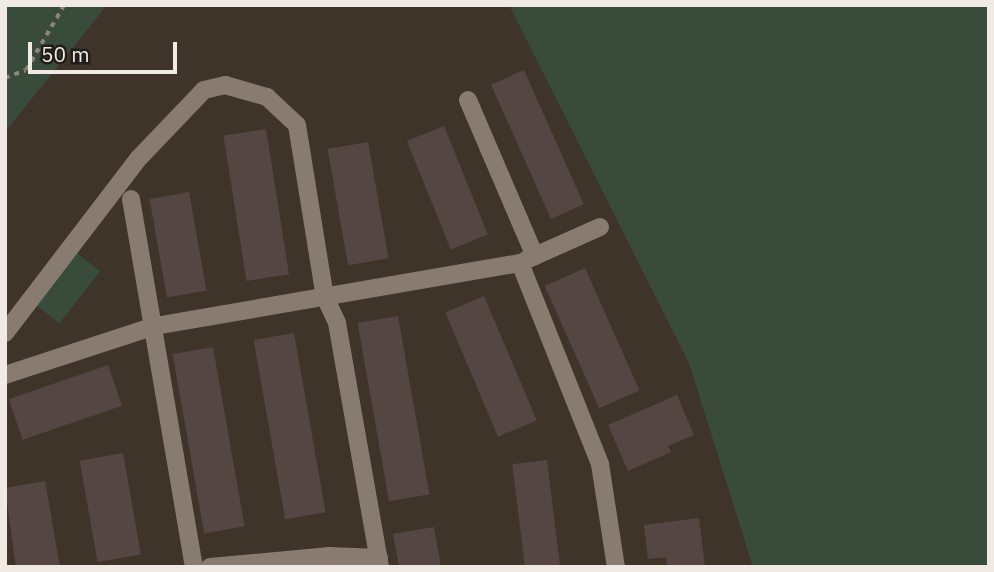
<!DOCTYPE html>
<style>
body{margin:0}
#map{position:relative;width:994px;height:572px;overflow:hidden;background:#3f342a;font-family:"IBM Plex Sans",sans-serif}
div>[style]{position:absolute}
.green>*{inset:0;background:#394c3b;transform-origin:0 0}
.building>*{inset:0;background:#564643;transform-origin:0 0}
.path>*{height:3.5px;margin-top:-1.75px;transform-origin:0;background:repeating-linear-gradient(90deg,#8c837b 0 5px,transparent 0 10px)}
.minor>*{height:18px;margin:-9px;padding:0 9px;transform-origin:9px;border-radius:9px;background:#887b70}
span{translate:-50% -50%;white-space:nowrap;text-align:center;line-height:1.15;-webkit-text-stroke:5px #221d18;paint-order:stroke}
.frame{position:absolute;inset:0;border:7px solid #f1eae4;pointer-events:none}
.scale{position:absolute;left:28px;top:42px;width:149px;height:32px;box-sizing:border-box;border:4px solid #f1eae4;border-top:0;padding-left:9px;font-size:21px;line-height:24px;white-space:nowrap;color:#f1eae4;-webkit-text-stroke:5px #221d18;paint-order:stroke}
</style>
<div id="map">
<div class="green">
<i style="clip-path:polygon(5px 5px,107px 5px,5px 132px)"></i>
<i style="clip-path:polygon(509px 5px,989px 5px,989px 567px,753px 567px,689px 363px)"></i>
<i style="left:74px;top:251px;width:33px;height:66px;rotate:38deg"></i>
</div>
<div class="building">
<i style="left:524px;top:70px;width:147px;height:36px;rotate:66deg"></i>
<i style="left:444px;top:126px;width:117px;height:40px;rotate:68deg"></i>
<i style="left:266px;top:129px;width:147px;height:43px;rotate:81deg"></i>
<i style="left:368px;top:142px;width:118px;height:41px;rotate:80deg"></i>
<i style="left:189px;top:192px;width:100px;height:40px;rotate:80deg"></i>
<i style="left:585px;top:268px;width:134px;height:44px;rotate:66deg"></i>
<i style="left:484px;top:296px;width:135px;height:42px;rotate:67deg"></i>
<i style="left:398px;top:316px;width:181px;height:41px;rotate:80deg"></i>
<i style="left:294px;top:333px;width:182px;height:41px;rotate:80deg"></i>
<i style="left:213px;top:347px;width:182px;height:41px;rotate:80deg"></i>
<i style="left:108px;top:365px;width:43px;height:105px;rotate:71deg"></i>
<i style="clip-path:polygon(677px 395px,694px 435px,668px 446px,671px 452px,628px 471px,608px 425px)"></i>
<i style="left:123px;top:453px;width:103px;height:44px;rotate:80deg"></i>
<i style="left:547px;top:460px;width:108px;height:35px;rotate:83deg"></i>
<i style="clip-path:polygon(45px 481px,60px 567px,16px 567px,5px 488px)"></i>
<i style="clip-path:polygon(699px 518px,705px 567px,667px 567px,666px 557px,648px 559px,644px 525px)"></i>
<i style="clip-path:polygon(434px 527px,441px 567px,399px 567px,393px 534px)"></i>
</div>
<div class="path">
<i style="left:5px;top:78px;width:22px;rotate:-21deg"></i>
<i style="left:26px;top:70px;width:75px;rotate:-59.7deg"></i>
</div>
<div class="minor">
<i style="left:468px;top:100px;width:170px;rotate:66.8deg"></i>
<i style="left:131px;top:199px;width:373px;rotate:80.3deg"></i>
<i style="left:526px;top:260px;width:81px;rotate:-24deg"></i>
<i style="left:5px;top:333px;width:220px;rotate:-52.6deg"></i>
<i style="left:139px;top:158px;width:94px;rotate:-46.3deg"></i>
<i style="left:204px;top:90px;width:22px;rotate:-13deg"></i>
<i style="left:225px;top:85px;width:44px;rotate:15.9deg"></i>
<i style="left:267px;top:97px;width:41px;rotate:43deg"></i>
<i style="left:297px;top:125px;width:174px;rotate:80.8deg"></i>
<i style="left:325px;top:297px;width:29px;rotate:65deg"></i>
<i style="left:337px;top:323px;width:248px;rotate:80deg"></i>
<i style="left:5px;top:375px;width:158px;rotate:-18.1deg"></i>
<i style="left:155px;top:326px;width:370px;rotate:-9.8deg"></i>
<i style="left:520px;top:263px;width:216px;rotate:68.3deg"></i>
<i style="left:600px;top:464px;width:104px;rotate:81.2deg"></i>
<i style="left:210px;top:567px;width:120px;rotate:-5.3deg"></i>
<i style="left:329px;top:556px;width:50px;rotate:2.3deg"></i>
</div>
<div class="frame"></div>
<div class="scale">50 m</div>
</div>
